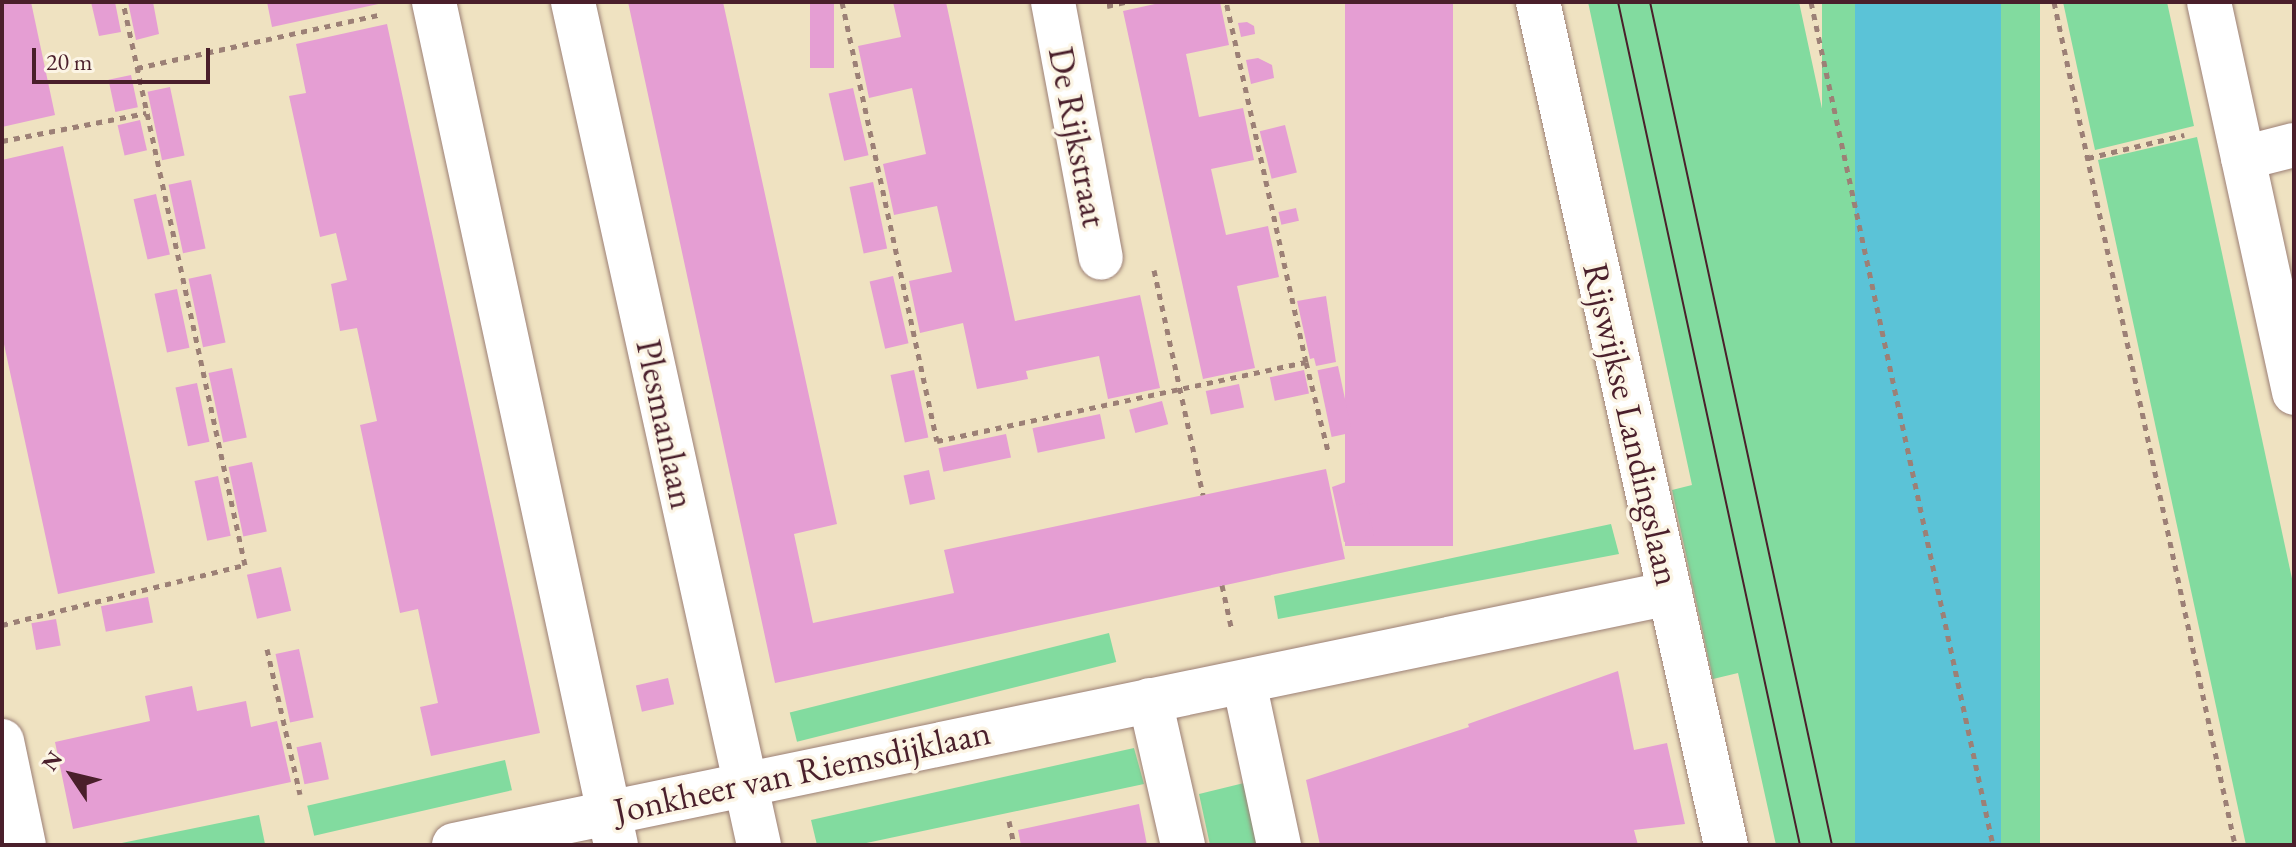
<!DOCTYPE html>
<style>
body{margin:0}
#map{position:relative;width:2296px;height:847px;overflow:hidden;background:#efe2c1;font-family:"EB Garamond",serif}
div>[style]{position:absolute}
.green>*{inset:0;background:#82db9f;transform-origin:0 0}
.water>*{inset:0;background:#5bc3d7;transform-origin:0 0}
.building>*{inset:0;background:#e59ed3;transform-origin:0 0}
.path>*{height:5px;margin-top:-2.5px;transform-origin:0;background:repeating-linear-gradient(90deg,#9c8076 0 6px,transparent 0 12px)}
.roads{filter:drop-shadow(0 0 2px #9c8076) drop-shadow(0 0 2px #9c8076)}
.minor>*{height:44px;margin:-22px;padding:0 22px;transform-origin:22px;border-radius:22px;background:#fff}
.tram>*{height:2px;margin:-1px;padding:0 1px;transform-origin:1px;border-radius:1px;background:#4a1f2b}
span{translate:-50% -50%;white-space:nowrap;text-align:center;line-height:1.15;-webkit-text-stroke:7px #fcf5e5;paint-order:stroke}
.street-label{font-size:36px;color:#4a1f2b}
.frame{position:absolute;inset:0;border:4px solid #4a1f2b;pointer-events:none}
.north{position:absolute;left:32px;top:735px;width:80px;height:80px;-webkit-text-stroke:6px #fcf5e5;paint-order:stroke;rotate:305deg;font-size:22px;font-weight:700;line-height:32px;text-align:center;color:#4a1f2b}
.north::after{content:'';display:block;margin:auto;width:28px;height:36px;background:#4a1f2b;clip-path:polygon(50% 0,100% 100%,50% 72%,0 100%)}
.scale{position:absolute;left:32px;top:48px;width:178px;height:36px;box-sizing:border-box;border:4px solid #4a1f2b;border-top:0;padding-left:10px;font-size:24px;line-height:28px;white-space:nowrap;color:#4a1f2b;-webkit-text-stroke:6px #fcf5e5;paint-order:stroke}
</style>
<div id="map">
<div class="green">
<i style="clip-path:polygon(1588px 2px,1799px 2px,1981px 845px,1776px 845px,1738px 673px,1713px 679px,1672px 490px,1692px 485px)"></i>
<i style="left:1822px;top:2px;width:33px;height:862px"></i>
<i style="left:2001px;top:2px;width:39px;height:863px"></i>
<i style="clip-path:polygon(2063px 2px,2167px 2px,2194px 126px,2095px 150px)"></i>
<i style="clip-path:polygon(2197px 137px,2294px 588px,2294px 845px,2246px 845px,2098px 160px)"></i>
<i style="clip-path:polygon(1611px 524px,1619px 554px,1278px 619px,1274px 596px)"></i>
<i style="left:1109px;top:633px;width:30px;height:329px;rotate:76deg"></i>
<i style="clip-path:polygon(1134px 748px,1144px 784px,857px 845px,817px 845px,811px 820px)"></i>
<i style="left:505px;top:760px;width:31px;height:203px;rotate:77deg"></i>
<i style="clip-path:polygon(1244px 783px,1258px 845px,1210px 845px,1199px 794px)"></i>
<i style="clip-path:polygon(259px 815px,265px 844px,260px 845px,112px 845px)"></i>
</div>
<div class="water">
<i style="left:1855px;top:2px;width:146px;height:863px"></i>
</div>
<div class="building">
<i style="clip-path:polygon(2px 2px,31px 2px,55px 115px,2px 127px)"></i>
<i style="clip-path:polygon(91px 2px,115px 2px,121px 32px,99px 36px)"></i>
<i style="clip-path:polygon(128px 2px,153px 2px,159px 34px,136px 40px)"></i>
<i style="clip-path:polygon(267px 2px,382px 2px,383px 3px,272px 27px)"></i>
<i style="clip-path:polygon(628px 2px,723px 2px,837px 524px,794px 534px,813px 623px,954px 593px,944px 550px,1326px 469px,1345px 559px,775px 683px)"></i>
<i style="left:810px;top:2px;width:24px;height:66px"></i>
<i style="clip-path:polygon(893px 2px,946px 2px,1015px 321px,1140px 295px,1160px 388px,1108px 399px,1099px 356px,1026px 371px,1028px 379px,977px 389px,963px 323px,920px 333px,909px 281px,952px 272px,937px 206px,894px 215px,883px 164px,926px 154px,912px 88px,869px 98px,858px 46px,901px 37px)"></i>
<i style="clip-path:polygon(1164px 2px,1220px 2px,1229px 45px,1186px 54px,1199px 117px,1243px 108px,1254px 160px,1211px 169px,1226px 235px,1268px 226px,1279px 277px,1237px 286px,1255px 368px,1203px 379px,1123px 11px)"></i>
<i style="left:1345px;top:2px;width:108px;height:544px"></i>
<i style="clip-path:polygon(1247px 22px,1254px 26px,1255px 34px,1241px 37px,1238px 23px)"></i>
<i style="clip-path:polygon(387px 24px,540px 733px,431px 756px,420px 707px,438px 703px,428px 657px,418px 609px,400px 613px,360px 425px,377px 421px,357px 328px,340px 331px,331px 284px,347px 280px,336px 233px,320px 237px,289px 96px,306px 93px,296px 44px)"></i>
<i style="clip-path:polygon(1258px 58px,1272px 65px,1274px 78px,1251px 84px,1246px 60px)"></i>
<i style="left:131px;top:75px;width:33px;height:23px;rotate:78deg"></i>
<i style="left:170px;top:87px;width:70px;height:23px;rotate:78deg"></i>
<i style="left:853px;top:88px;width:69px;height:25px;rotate:77deg"></i>
<i style="left:140px;top:120px;width:31px;height:23px;rotate:77deg"></i>
<i style="left:1285px;top:125px;width:49px;height:26px;rotate:76deg"></i>
<i style="clip-path:polygon(63px 146px,155px 573px,58px 594px,2px 335px,2px 160px)"></i>
<i style="left:191px;top:180px;width:70px;height:23px;rotate:78deg"></i>
<i style="left:873px;top:182px;width:68px;height:24px;rotate:78deg"></i>
<i style="left:156px;top:194px;width:62px;height:23px;rotate:77deg"></i>
<i style="left:1296px;top:208px;width:13px;height:18px;rotate:77deg"></i>
<i style="left:211px;top:274px;width:70px;height:23px;rotate:78deg"></i>
<i style="left:893px;top:276px;width:69px;height:24px;rotate:77deg"></i>
<i style="left:177px;top:289px;width:60px;height:23px;rotate:78deg"></i>
<i style="clip-path:polygon(1326px 296px,1336px 362px,1316px 366px,1314px 358px,1310px 359px,1297px 301px)"></i>
<i style="left:1338px;top:366px;width:68px;height:21px;rotate:78deg"></i>
<i style="left:232px;top:368px;width:71px;height:24px;rotate:78deg"></i>
<i style="left:914px;top:370px;width:69px;height:24px;rotate:78deg"></i>
<i style="left:1304px;top:370px;width:24px;height:35px;rotate:78deg"></i>
<i style="left:197px;top:383px;width:60px;height:22px;rotate:78deg"></i>
<i style="left:1239px;top:384px;width:24px;height:34px;rotate:78deg"></i>
<i style="left:1162px;top:401px;width:24px;height:34px;rotate:75deg"></i>
<i style="left:1100px;top:414px;width:25px;height:69px;rotate:78deg"></i>
<i style="left:1006px;top:434px;width:24px;height:69px;rotate:78deg"></i>
<i style="left:252px;top:462px;width:71px;height:24px;rotate:78deg"></i>
<i style="left:929px;top:470px;width:30px;height:26px;rotate:78deg"></i>
<i style="left:218px;top:476px;width:61px;height:24px;rotate:78deg"></i>
<i style="clip-path:polygon(1346px 482px,1351px 506px,1367px 503px,1374px 535px,1344px 542px,1332px 487px)"></i>
<i style="left:281px;top:567px;width:45px;height:35px;rotate:77deg"></i>
<i style="left:148px;top:597px;width:26px;height:48px;rotate:79deg"></i>
<i style="left:56px;top:619px;width:27px;height:25px;rotate:80deg"></i>
<i style="left:299px;top:649px;width:70px;height:24px;rotate:78deg"></i>
<i style="clip-path:polygon(1618px 671px,1634px 750px,1667px 743px,1685px 824px,1634px 830px,1638px 845px,1320px 845px,1306px 780px,1469px 727px,1468px 724px)"></i>
<i style="left:668px;top:678px;width:27px;height:33px;rotate:77deg"></i>
<i style="clip-path:polygon(192px 686px,197px 711px,246px 701px,251px 727px,277px 721px,291px 782px,73px 829px,55px 742px,150px 721px,145px 696px)"></i>
<i style="left:321px;top:742px;width:38px;height:25px;rotate:78deg"></i>
<i style="clip-path:polygon(1139px 804px,1147px 845px,1021px 845px,1018px 830px)"></i>
</div>
<div class="path">
<i style="left:842px;top:2px;width:449px;rotate:77.8deg"></i>
<i style="left:937px;top:441px;width:377px;rotate:-12.1deg"></i>
<i style="left:1306px;top:362px;width:369px;rotate:-102.5deg"></i>
<i style="left:1811px;top:2px;width:862px;rotate:77.82deg"></i>
<i style="left:2054px;top:2px;width:862px;rotate:77.88deg"></i>
<i style="left:1107px;top:6px;width:18px;rotate:-13deg"></i>
<i style="left:137px;top:68px;width:251px;rotate:-12.4deg"></i>
<i style="left:2px;top:141px;width:147px;rotate:-11deg"></i>
<i style="left:2088px;top:158px;width:99px;rotate:-13.5deg"></i>
<i style="left:1154px;top:270px;width:230px;rotate:77.7deg"></i>
<i style="left:1306px;top:362px;width:92px;rotate:76.1deg"></i>
<i style="left:1222px;top:585px;width:47px;rotate:77.7deg"></i>
<i style="left:2px;top:625px;width:250px;rotate:-13.9deg"></i>
<i style="left:245px;top:565px;width:576px;rotate:-102.23deg"></i>
<i style="left:267px;top:649px;width:149px;rotate:77.2deg"></i>
<i style="left:1009px;top:821px;width:25px;rotate:78deg"></i>
</div>
<div class="roads">
<div class="minor">
<i style="left:434px;top:2px;width:862px;rotate:77.82deg"></i>
<i style="left:573px;top:2px;width:863px;rotate:77.56deg"></i>
<i style="left:1053px;top:2px;width:260px;rotate:79.4deg"></i>
<i style="left:1538px;top:2px;width:864px;rotate:77.43deg"></i>
<i style="left:2209px;top:2px;width:400px;rotate:77.7deg"></i>
<i style="left:2243px;top:158px;width:53px;rotate:-14.3deg"></i>
<i style="left:1244px;top:682px;width:167px;rotate:77.9deg"></i>
<i style="left:1150px;top:700px;width:149px;rotate:77.2deg"></i>
<i style="left:2px;top:741px;width:106px;rotate:78.1deg"></i>
<i style="left:454px;top:845px;width:1242px;rotate:-11.71deg"></i>
</div>
</div>
<div class="tram">
<i style="left:1618px;top:2px;width:862px;rotate:77.82deg"></i>
<i style="left:1650px;top:2px;width:862px;rotate:77.82deg"></i>
</div>
<div class="street-label">
<span style="left:1078px;top:137px;rotate:79deg">De Rijkstraat</span>
<span style="left:666px;top:424px;rotate:78deg">Plesmanlaan</span>
<span style="left:1632px;top:424px;rotate:77deg">Rijswijkse Landingslaan</span>
<span style="left:802px;top:771px;rotate:-12deg">Jonkheer van Riemsdijklaan</span>
</div>
<div class="frame"></div>
<div class="north">N</div>
<div class="scale">20 m</div>
</div>
